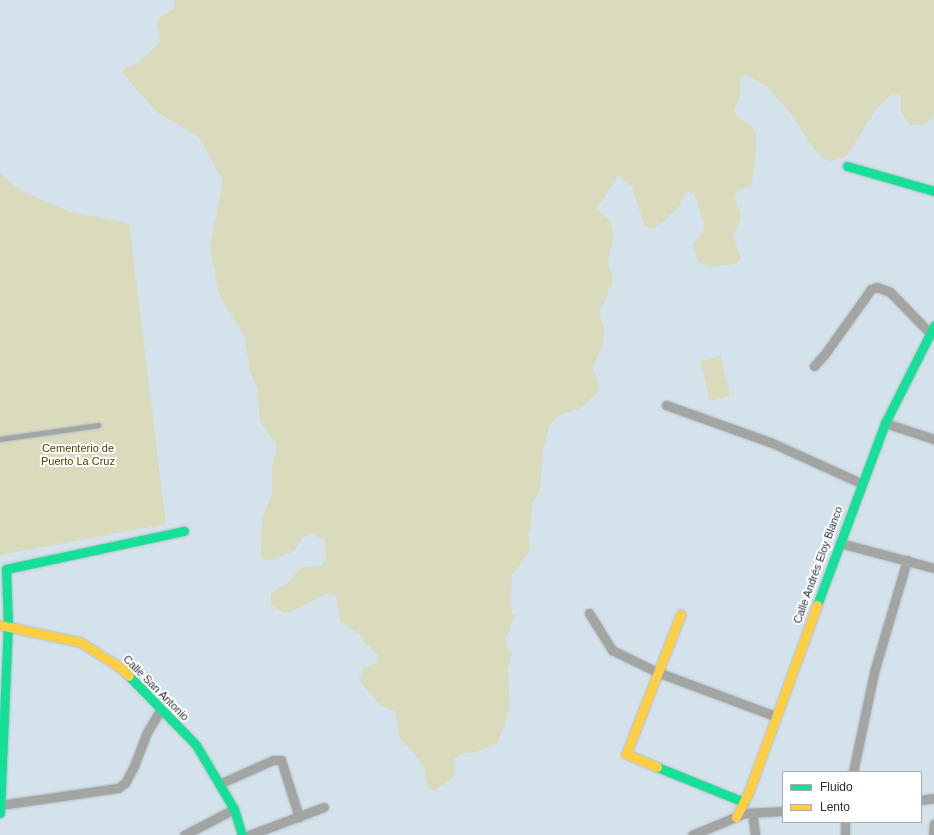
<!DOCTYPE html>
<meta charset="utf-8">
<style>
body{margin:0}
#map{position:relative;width:934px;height:835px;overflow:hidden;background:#d4e2ec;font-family:Arial,sans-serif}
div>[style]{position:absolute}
.green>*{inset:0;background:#dadabd;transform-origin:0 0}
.roads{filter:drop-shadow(0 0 1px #b3bec6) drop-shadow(0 0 1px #b3bec6)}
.lane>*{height:4.5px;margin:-2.25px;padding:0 2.25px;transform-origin:2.25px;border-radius:2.25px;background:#a3a5a3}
.street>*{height:9px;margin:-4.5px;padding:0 4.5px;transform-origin:4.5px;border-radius:4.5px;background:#a3a5a3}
.fast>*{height:9px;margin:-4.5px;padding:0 4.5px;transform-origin:4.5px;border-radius:4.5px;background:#16e098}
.slow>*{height:9px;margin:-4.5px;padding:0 4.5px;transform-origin:4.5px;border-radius:4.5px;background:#ffcf43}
span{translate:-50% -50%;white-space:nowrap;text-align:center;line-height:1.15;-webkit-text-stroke:4px #fff;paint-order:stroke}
.park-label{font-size:11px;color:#4e4400}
.street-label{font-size:11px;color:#263138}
.legend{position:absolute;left:782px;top:771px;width:140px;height:52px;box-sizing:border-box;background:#fff;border:1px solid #a8adaf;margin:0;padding:5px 7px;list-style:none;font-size:12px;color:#263138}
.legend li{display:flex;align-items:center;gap:8px;height:20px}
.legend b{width:20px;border:1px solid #a8adaf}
</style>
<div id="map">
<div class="green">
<i style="clip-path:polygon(171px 0,934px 0,934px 116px,926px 124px,910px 125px,901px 112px,901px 95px,893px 93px,876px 109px,846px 157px,830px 161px,822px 158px,811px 145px,793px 116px,768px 87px,746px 74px,740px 79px,740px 95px,734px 110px,737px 117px,751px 126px,756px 133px,756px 150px,752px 185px,736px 191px,734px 198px,741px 213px,740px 222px,733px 236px,741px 259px,736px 264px,711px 267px,697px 261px,693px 244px,703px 232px,704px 224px,694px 193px,686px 192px,679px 206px,661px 224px,654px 228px,645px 227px,632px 187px,619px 175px,596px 209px,610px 220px,614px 235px,608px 259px,613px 283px,599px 312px,604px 328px,603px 345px,592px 368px,596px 375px,599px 391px,581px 408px,559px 415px,549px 426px,543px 452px,540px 490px,532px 504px,531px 528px,528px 535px,530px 550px,512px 576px,510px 610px,515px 616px,506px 639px,507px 647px,512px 654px,508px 669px,510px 708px,498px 743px,476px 752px,460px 754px,454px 759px,454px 776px,435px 791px,428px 788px,423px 764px,399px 737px,396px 712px,381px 706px,362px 684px,359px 677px,363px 669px,378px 663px,378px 655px,366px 644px,362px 636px,340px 621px,336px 596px,328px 593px,291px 612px,283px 613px,271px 603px,271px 594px,293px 579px,297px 571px,305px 567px,322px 566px,326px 558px,325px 540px,310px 533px,303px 537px,294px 551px,272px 560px,264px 560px,261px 553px,262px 519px,272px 494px,272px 466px,277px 450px,275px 442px,260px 422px,257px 387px,250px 372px,245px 338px,219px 294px,210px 246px,223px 181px,199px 137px,157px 112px,122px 73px,127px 67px,135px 65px,161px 41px,157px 25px,160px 17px,174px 9px,174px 1px)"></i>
<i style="clip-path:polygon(0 174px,24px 192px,70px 212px,129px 223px,166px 524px,0 555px)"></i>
<i style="left:721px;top:356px;width:41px;height:21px;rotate:77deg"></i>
</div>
<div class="roads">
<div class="lane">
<i style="left:0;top:439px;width:99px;rotate:-8.1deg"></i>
</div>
<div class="street">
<i style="left:814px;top:366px;width:15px;rotate:-48deg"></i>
<i style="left:824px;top:355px;width:81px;rotate:-54.5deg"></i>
<i style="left:871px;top:289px;width:6px;rotate:-18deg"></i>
<i style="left:877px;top:287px;width:14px;rotate:21deg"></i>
<i style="left:890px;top:292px;width:57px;rotate:45.7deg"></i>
<i style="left:666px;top:405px;width:110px;rotate:19.6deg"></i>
<i style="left:770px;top:442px;width:100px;rotate:24.3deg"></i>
<i style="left:885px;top:423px;width:52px;rotate:18.1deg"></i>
<i style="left:840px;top:543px;width:97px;rotate:14.9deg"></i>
<i style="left:589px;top:613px;width:44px;rotate:58.1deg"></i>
<i style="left:612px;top:650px;width:50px;rotate:26.1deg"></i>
<i style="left:657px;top:672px;width:126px;rotate:20.4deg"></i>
<i style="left:853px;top:772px;width:102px;rotate:-78.1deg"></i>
<i style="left:874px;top:672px;width:117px;rotate:-73.6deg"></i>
<i style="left:219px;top:784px;width:59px;rotate:-24deg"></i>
<i style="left:273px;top:760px;width:8px"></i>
<i style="left:281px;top:760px;width:60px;rotate:72.5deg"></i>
<i style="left:921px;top:800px;width:13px;rotate:-9deg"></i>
<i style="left:0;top:805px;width:119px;rotate:-8.2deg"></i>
<i style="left:118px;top:788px;width:9px;rotate:-36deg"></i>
<i style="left:125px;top:783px;width:19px;rotate:-62deg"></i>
<i style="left:134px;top:766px;width:34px;rotate:-69deg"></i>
<i style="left:146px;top:734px;width:29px;rotate:-59deg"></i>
<i style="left:752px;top:813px;width:22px;rotate:82deg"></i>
<i style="left:184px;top:835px;width:56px;rotate:-27.5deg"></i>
<i style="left:249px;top:835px;width:80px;rotate:-20.5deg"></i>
<i style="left:692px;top:835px;width:57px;rotate:-22.5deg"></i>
<i style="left:745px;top:813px;width:38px;rotate:-3deg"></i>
<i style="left:845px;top:835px;width:13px;rotate:-90deg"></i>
<i style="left:933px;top:835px;width:11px;rotate:-85deg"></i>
</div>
<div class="fast">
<i style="left:847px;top:166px;width:91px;rotate:16deg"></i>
<i style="left:817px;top:605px;width:194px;rotate:-69.5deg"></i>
<i style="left:885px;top:423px;width:109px;rotate:-63.2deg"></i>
<i style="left:129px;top:676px;width:96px;rotate:45.8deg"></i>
<i style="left:196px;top:745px;width:74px;rotate:59.3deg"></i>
<i style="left:234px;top:809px;width:27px;rotate:73deg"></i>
<i style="left:657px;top:767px;width:94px;rotate:21.9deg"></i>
<i style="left:0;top:813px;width:187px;rotate:-87.6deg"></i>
<i style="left:8px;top:626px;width:57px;rotate:-92deg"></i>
<i style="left:6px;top:569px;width:182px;rotate:-12.1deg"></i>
</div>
<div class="slow">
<i style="left:0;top:625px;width:82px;rotate:12deg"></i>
<i style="left:80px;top:642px;width:49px;rotate:32.4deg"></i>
<i style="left:121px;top:668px;width:11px;rotate:45deg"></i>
<i style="left:657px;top:767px;width:34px;rotate:-157deg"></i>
<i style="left:626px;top:754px;width:150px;rotate:-68.6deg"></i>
<i style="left:736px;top:817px;width:29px;rotate:-63deg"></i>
<i style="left:749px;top:791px;width:198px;rotate:-69.9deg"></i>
</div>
</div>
<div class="park-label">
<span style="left:78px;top:455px">Cementerio de<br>Puerto La Cruz</span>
</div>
<div class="street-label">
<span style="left:818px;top:565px;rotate:-70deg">Calle Andrés Eloy Blanco</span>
<span style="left:156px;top:688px;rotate:45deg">Calle San Antonio</span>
</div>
<ul class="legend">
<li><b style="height:5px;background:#16e098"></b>Fluido</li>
<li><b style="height:5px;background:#ffcf43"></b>Lento</li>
</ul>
</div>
